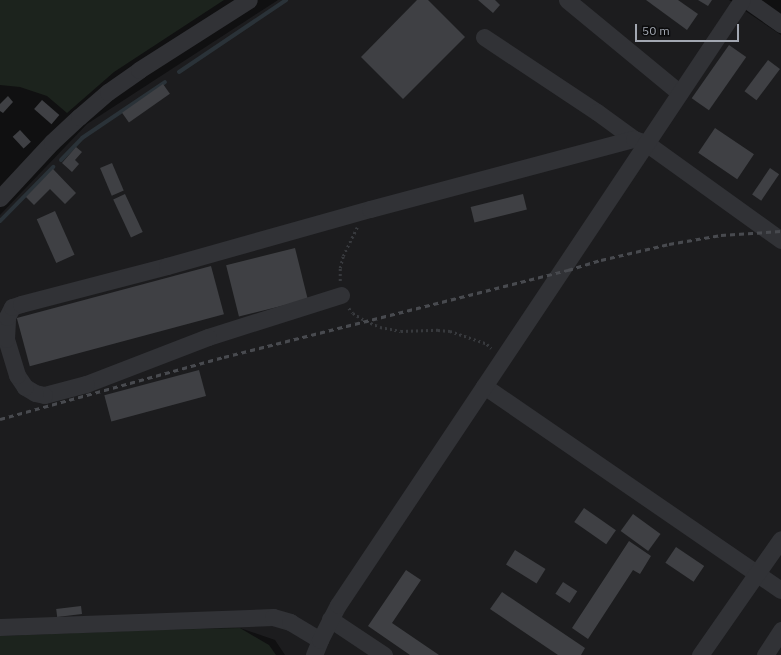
<!DOCTYPE html>
<style>
body{margin:0}
#map{position:relative;width:781px;height:655px;overflow:hidden;background:#101011;font-family:"IBM Plex Sans",sans-serif}
div>[style]{position:absolute}
.built>*{inset:0;background:#1c1c1e}
.green>*{inset:0;background:#1c231d}
.stream>*{height:4px;margin:-2px;padding:0 2px;transform-origin:2px;border-radius:2px;background:#2a3238}
.building>*{inset:0;background:#3f4044;transform-origin:0 0}
.path>*{height:2.5px;margin-top:-1.25px;transform-origin:0;background:repeating-linear-gradient(90deg,#37393d 0 2px,transparent 0 5px)}
.minor>*{height:17px;margin:-8.5px;padding:0 8.5px;transform-origin:8.5px;border-radius:8.5px;background:#313236}
.rail>*{height:3px;margin-top:-1.5px;transform-origin:0;background:repeating-linear-gradient(90deg,#484a4f 0 5px,transparent 0 9px)}
span{translate:-50% -50%;white-space:nowrap;text-align:center;line-height:1.15;-webkit-text-stroke:3.5px #0b0b0c;paint-order:stroke}
.scale{position:absolute;left:635px;top:24px;width:104px;height:18px;box-sizing:border-box;border:2px solid #a2a7b1;border-top:0;padding-left:5px;font-size:12px;line-height:14px;white-space:nowrap;color:#a2a7b1;-webkit-text-stroke:3px #0b0b0c;paint-order:stroke}
</style>
<div id="map">
<div class="built">
<i style="clip-path:polygon(278px 0,729px 0,781px 35px,781px 655px,285px 655px,275px 640px,240px 628px,152px 630px,0 636px,0 215px,87px 124px)"></i>
</div>
<div class="green">
<i style="clip-path:polygon(0 0,224px 0,114px 72px,67px 113px,47px 96px,20px 87px,0 85px)"></i>
<i style="clip-path:polygon(240px 628px,269px 645px,276px 655px,0 655px,0 636px,152px 630px)"></i>
</div>
<div class="stream">
<i style="left:179px;top:72px;width:129px;rotate:-33.9deg"></i>
<i style="left:61px;top:160px;width:30px;rotate:-46deg"></i>
<i style="left:82px;top:138px;width:100px;rotate:-34deg"></i>
<i style="left:0;top:221px;width:76px;rotate:-45.5deg"></i>
</div>
<div class="building">
<i style="clip-path:polygon(417px 0,428px 0,465px 37px,403px 99px,361px 57px)"></i>
<i style="clip-path:polygon(478px 0,495px 0,500px 5px,493px 13px)"></i>
<i style="clip-path:polygon(646px 0,678px 0,698px 14px,687px 30px)"></i>
<i style="clip-path:polygon(698px 0,712px 0,708px 6px)"></i>
<i style="left:729px;top:45px;width:21px;height:65px;rotate:35deg"></i>
<i style="left:768px;top:60px;width:15px;height:39px;rotate:37deg"></i>
<i style="left:163px;top:84px;width:12px;height:50px;rotate:55deg"></i>
<i style="clip-path:polygon(8px 96px,13px 102px,3px 113px,0 111px,0 104px)"></i>
<i style="left:42px;top:100px;width:23px;height:12px;rotate:41deg"></i>
<i style="left:715px;top:128px;width:47px;height:30px;rotate:34deg"></i>
<i style="left:20px;top:130px;width:16px;height:10px;rotate:47deg"></i>
<i style="clip-path:polygon(76px 147px,82px 152px,75px 160px,79px 164px,72px 172px,62px 163px)"></i>
<i style="left:112px;top:163px;width:30px;height:13px;rotate:67deg"></i>
<i style="left:770px;top:168px;width:11px;height:32px;rotate:34deg"></i>
<i style="clip-path:polygon(53px 169px,76px 193px,65px 204px,50px 189px,34px 205px,26px 197px)"></i>
<i style="left:125px;top:194px;width:42px;height:13px;rotate:65deg"></i>
<i style="left:523px;top:194px;width:16px;height:54px;rotate:76deg"></i>
<i style="left:55px;top:211px;width:48px;height:20px;rotate:66deg"></i>
<i style="left:295px;top:248px;width:53px;height:71px;rotate:76deg"></i>
<i style="left:211px;top:266px;width:50px;height:201px;rotate:75deg"></i>
<i style="left:199px;top:370px;width:27px;height:98px;rotate:75deg"></i>
<i style="left:584px;top:508px;width:39px;height:17px;rotate:35deg"></i>
<i style="left:633px;top:514px;width:34px;height:21px;rotate:36deg"></i>
<i style="clip-path:polygon(629px 541px,651px 556px,640px 574px,633px 570px,588px 639px,572px 628px)"></i>
<i style="left:676px;top:547px;width:34px;height:19px;rotate:34deg"></i>
<i style="left:515px;top:550px;width:36px;height:17px;rotate:32deg"></i>
<i style="clip-path:polygon(406px 570px,421px 580px,392px 623px,439px 655px,410px 655px,368px 626px)"></i>
<i style="left:563px;top:582px;width:17px;height:14px;rotate:33deg"></i>
<i style="clip-path:polygon(502px 592px,585px 648px,581px 655px,558px 655px,490px 609px)"></i>
<i style="left:81px;top:606px;width:8px;height:25px;rotate:83deg"></i>
</div>
<div class="path">
<i style="left:340px;top:281px;width:13px;rotate:-90deg"></i>
<i style="left:340px;top:268px;width:12px;rotate:-76deg"></i>
<i style="left:343px;top:256px;width:32px;rotate:-64deg"></i>
<i style="left:349px;top:308px;width:6px;rotate:51deg"></i>
<i style="left:353px;top:313px;width:15px;rotate:32deg"></i>
<i style="left:366px;top:321px;width:15px;rotate:23deg"></i>
<i style="left:380px;top:327px;width:21px;rotate:11deg"></i>
<i style="left:401px;top:331px;width:37px;rotate:-2deg"></i>
<i style="left:438px;top:330px;width:12px;rotate:5deg"></i>
<i style="left:450px;top:331px;width:39px;rotate:19deg"></i>
<i style="left:487px;top:344px;width:6px;rotate:45deg"></i>
</div>
<div class="minor">
<i style="left:567px;top:0;width:146px;rotate:39.5deg"></i>
<i style="left:747px;top:0;width:42px;rotate:35.2deg"></i>
<i style="left:484px;top:37px;width:136px;rotate:33.6deg"></i>
<i style="left:597px;top:112px;width:46px;rotate:36.1deg"></i>
<i style="left:0;top:198px;width:76px;rotate:-47.1deg"></i>
<i style="left:52px;top:142px;width:37px;rotate:-43deg"></i>
<i style="left:79px;top:117px;width:38px;rotate:-41deg"></i>
<i style="left:108px;top:92px;width:38px;rotate:-35deg"></i>
<i style="left:139px;top:70px;width:130px;rotate:-32.5deg"></i>
<i style="left:341px;top:295px;width:139px;rotate:162.5deg"></i>
<i style="left:208px;top:337px;width:131px;rotate:158.9deg"></i>
<i style="left:86px;top:384px;width:43px;rotate:165.3deg"></i>
<i style="left:44px;top:395px;width:9px;rotate:-167deg"></i>
<i style="left:35px;top:393px;width:12px;rotate:-149deg"></i>
<i style="left:25px;top:387px;width:14px;rotate:-124deg"></i>
<i style="left:17px;top:375px;width:38px;rotate:-107deg"></i>
<i style="left:6px;top:339px;width:22px;rotate:-87deg"></i>
<i style="left:7px;top:317px;width:11px;rotate:-63deg"></i>
<i style="left:12px;top:307px;width:9px;rotate:-18deg"></i>
<i style="left:21px;top:304px;width:151px;rotate:-14.6deg"></i>
<i style="left:167px;top:266px;width:211px;rotate:-15.7deg"></i>
<i style="left:370px;top:209px;width:273px;rotate:-14.9deg"></i>
<i style="left:634px;top:139px;width:13px;rotate:18deg"></i>
<i style="left:646px;top:143px;width:166px;rotate:35.7deg"></i>
<i style="left:484px;top:386px;width:360px;rotate:34.5deg"></i>
<i style="left:330px;top:619px;width:65px;rotate:33.7deg"></i>
<i style="left:0;top:627px;width:273px;rotate:-2.1deg"></i>
<i style="left:273px;top:617px;width:18px;rotate:16deg"></i>
<i style="left:290px;top:622px;width:35px;rotate:31deg"></i>
<i style="left:314px;top:655px;width:16px;rotate:-68deg"></i>
<i style="left:320px;top:640px;width:39px;rotate:-63deg"></i>
<i style="left:338px;top:605px;width:727px;rotate:-56.27deg"></i>
<i style="left:700px;top:655px;width:141px;rotate:-55.1deg"></i>
<i style="left:765px;top:655px;width:30px;rotate:-57deg"></i>
</div>
<div class="rail">
<i style="left:0;top:419px;width:232px;rotate:-15.5deg"></i>
<i style="left:224px;top:357px;width:355px;rotate:-14.2deg"></i>
<i style="left:568px;top:270px;width:34px;rotate:-17deg"></i>
<i style="left:601px;top:260px;width:70px;rotate:-13.2deg"></i>
<i style="left:669px;top:244px;width:53px;rotate:-9.8deg"></i>
<i style="left:721px;top:235px;width:60px;rotate:-3.8deg"></i>
</div>
<div class="scale">50 m</div>
</div>
